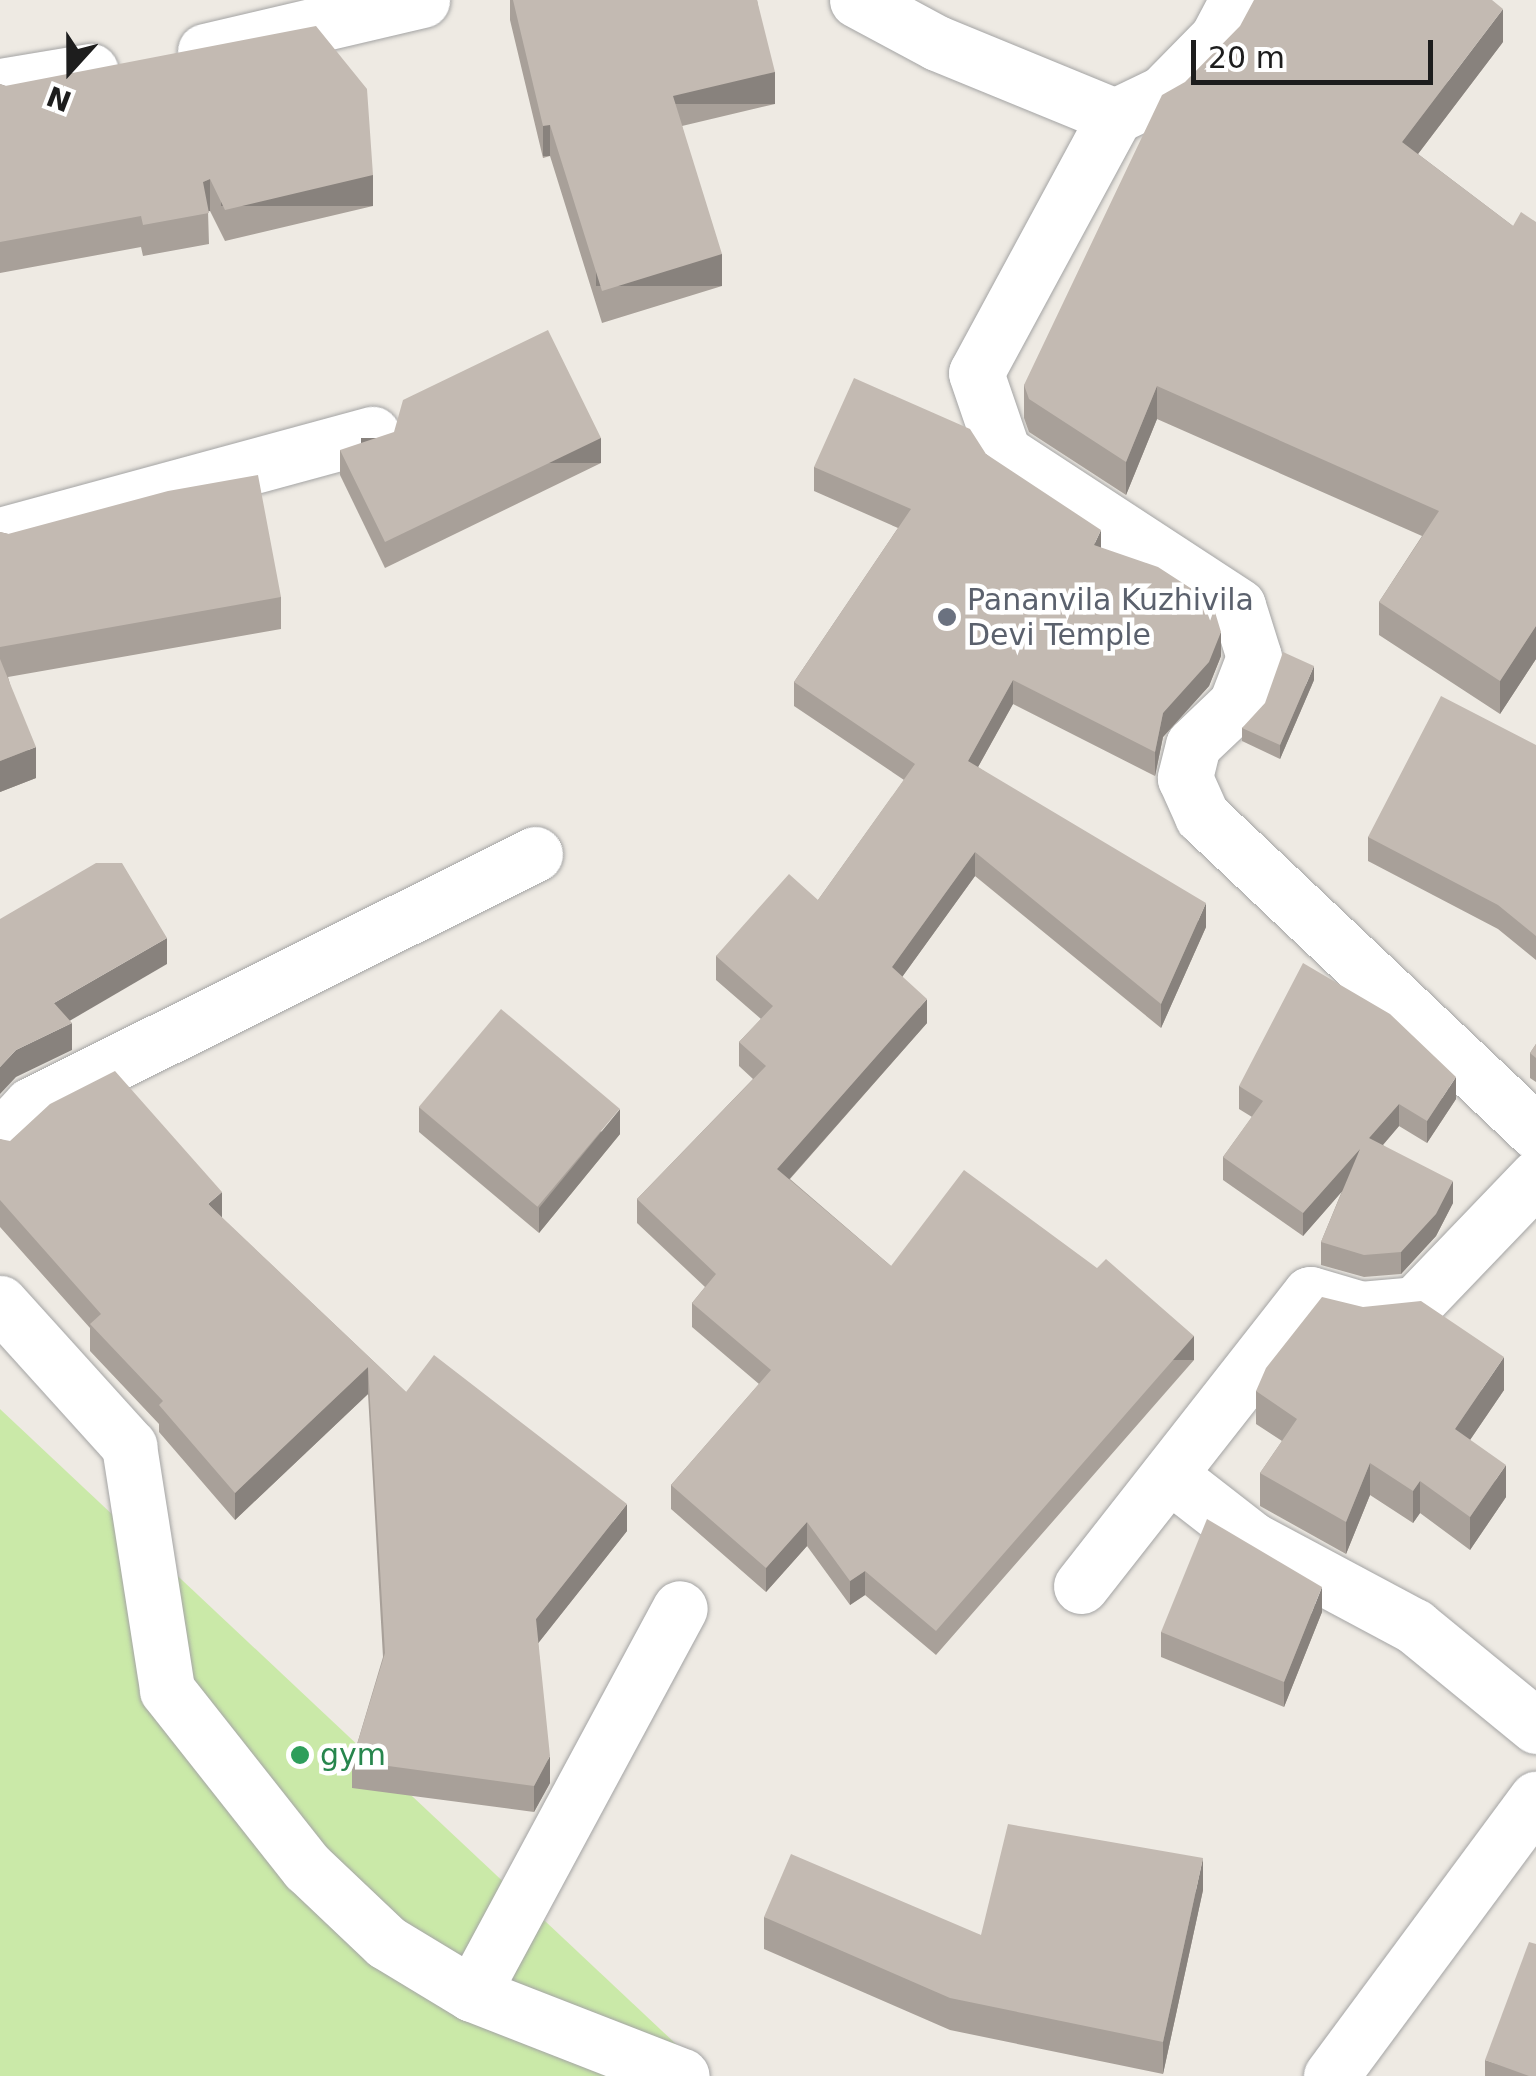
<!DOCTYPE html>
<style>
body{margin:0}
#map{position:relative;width:1536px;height:2076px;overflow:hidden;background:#eeeae3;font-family:"DejaVu Sans",sans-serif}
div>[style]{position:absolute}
.grass>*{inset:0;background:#cae9a8}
.roads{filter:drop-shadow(0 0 2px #a4a4a4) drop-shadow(0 0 2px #a4a4a4)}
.minor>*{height:55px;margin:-27.5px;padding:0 27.5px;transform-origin:27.5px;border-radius:27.5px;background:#fff}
.wall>*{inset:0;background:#a8a099}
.shaded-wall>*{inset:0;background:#88827d;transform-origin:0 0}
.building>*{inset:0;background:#c3bab2;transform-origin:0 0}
.dots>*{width:28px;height:28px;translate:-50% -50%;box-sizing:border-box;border:5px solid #fff;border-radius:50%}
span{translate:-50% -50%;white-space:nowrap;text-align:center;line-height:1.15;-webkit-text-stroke:9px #fff;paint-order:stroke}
.worship-label{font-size:30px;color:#5b616d}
.left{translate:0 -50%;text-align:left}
.leisure-label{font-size:30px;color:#27864d}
.north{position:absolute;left:20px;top:20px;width:100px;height:100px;-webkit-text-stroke:8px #fff;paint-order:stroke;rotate:201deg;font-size:28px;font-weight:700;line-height:40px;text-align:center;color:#1d1d1d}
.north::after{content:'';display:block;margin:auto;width:35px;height:45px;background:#1d1d1d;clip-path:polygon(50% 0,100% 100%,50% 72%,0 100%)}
.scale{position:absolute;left:1191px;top:40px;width:242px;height:45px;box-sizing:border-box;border:5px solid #1d1d1d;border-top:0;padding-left:12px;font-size:30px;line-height:35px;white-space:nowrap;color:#1d1d1d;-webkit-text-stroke:8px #fff;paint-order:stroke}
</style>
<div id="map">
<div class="grass">
<i style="clip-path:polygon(0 1409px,710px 2076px,0 2076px)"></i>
</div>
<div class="roads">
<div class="minor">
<i style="left:857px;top:0;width:91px;rotate:28.3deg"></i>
<i style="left:937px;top:43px;width:192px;rotate:22.3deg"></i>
<i style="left:1115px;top:116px;width:292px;rotate:118.4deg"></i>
<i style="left:976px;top:373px;width:83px;rotate:71.1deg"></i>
<i style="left:1003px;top:452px;width:281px;rotate:33.2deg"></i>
<i style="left:1238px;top:606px;width:53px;rotate:72.6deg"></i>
<i style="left:1254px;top:657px;width:50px;rotate:111deg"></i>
<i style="left:1236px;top:704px;width:59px;rotate:136.4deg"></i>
<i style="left:1193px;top:745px;width:34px;rotate:104deg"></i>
<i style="left:1185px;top:778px;width:42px;rotate:65.9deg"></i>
<i style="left:1202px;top:816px;width:460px;rotate:43.4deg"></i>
<i style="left:205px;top:51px;width:223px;rotate:-13.2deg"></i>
<i style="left:0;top:86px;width:92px;rotate:-9.4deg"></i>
<i style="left:1115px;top:116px;width:53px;rotate:-25.6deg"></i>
<i style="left:1163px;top:93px;width:77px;rotate:-45.5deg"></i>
<i style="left:1217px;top:38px;width:43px;rotate:-62.2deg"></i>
<i style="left:0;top:535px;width:386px;rotate:-15.2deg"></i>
<i style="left:0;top:1138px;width:45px;rotate:-46.8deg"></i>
<i style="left:31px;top:1105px;width:563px;rotate:-26.47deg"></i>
<i style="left:0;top:1303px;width:193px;rotate:47.9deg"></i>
<i style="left:129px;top:1446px;width:247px;rotate:81.1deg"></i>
<i style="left:167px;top:1690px;width:226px;rotate:51.7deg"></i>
<i style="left:307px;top:1867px;width:109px;rotate:43.5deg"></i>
<i style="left:386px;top:1942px;width:100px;rotate:31.2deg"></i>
<i style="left:472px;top:1994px;width:225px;rotate:21.3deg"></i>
<i style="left:1172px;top:1477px;width:103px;rotate:37.9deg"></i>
<i style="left:1253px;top:1540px;width:183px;rotate:28.1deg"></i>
<i style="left:1414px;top:1626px;width:158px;rotate:39.3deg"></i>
<i style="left:1081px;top:1586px;width:371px;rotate:-51.9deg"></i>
<i style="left:1310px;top:1294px;width:53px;rotate:16.4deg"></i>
<i style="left:1361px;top:1309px;width:54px;rotate:-5.3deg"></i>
<i style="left:1415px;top:1304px;width:175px;rotate:-46.2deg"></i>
<i style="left:472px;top:1994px;width:438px;rotate:-61.7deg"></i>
<i style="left:1331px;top:2076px;width:345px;rotate:-53.5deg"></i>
</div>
</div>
<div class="wall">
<i style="clip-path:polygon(510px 0,757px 0,775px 104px,682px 126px,722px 286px,602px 323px,550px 156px,543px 158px,510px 20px)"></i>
<i style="clip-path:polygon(1503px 42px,1418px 154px,1513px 226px,1536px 222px,1536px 659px,1500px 714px,1379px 635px,1379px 602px,1422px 536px,1157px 419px,1126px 495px,1029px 432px,1024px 418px,1024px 385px)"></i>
<i style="clip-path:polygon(0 84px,373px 206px,225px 241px,210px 211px,208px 211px,209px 244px,143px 256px,141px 247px,0 273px)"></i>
<i style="clip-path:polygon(340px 450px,601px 463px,385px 568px,340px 475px)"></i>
<i style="clip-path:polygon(986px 454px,1101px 548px,1221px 656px,1209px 686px,1163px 737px,1155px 776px,1013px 704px,978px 767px,1206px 927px,1161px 1028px,975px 876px,902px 977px,927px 1023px,790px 1179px,891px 1266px,1194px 1360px,936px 1655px,865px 1595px,850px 1605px,807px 1546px,766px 1592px,671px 1509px,671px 1485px,759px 1384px,692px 1327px,692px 1303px,705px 1287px,637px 1223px,637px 1199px,753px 1079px,739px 1066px,739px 1042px,761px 1019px,716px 980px,716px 956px,818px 900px,904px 780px,794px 706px,794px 682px,898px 528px,814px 491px,814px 467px)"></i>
<i style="clip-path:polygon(0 532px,281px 597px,281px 629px,8px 677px,36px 778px,0 792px)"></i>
<i style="clip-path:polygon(1314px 680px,1280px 759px,1242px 741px,1242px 728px)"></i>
<i style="clip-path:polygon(1536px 745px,1536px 960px,1498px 929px,1368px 861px,1368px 837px)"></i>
<i style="clip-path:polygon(1536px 1044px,1536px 1082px,1530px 1078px,1530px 1053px)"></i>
<i style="clip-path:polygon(1239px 1086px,1456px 1099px,1427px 1143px,1399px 1126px,1383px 1145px,1453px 1203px,1436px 1236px,1401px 1274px,1364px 1277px,1321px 1265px,1321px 1242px,1342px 1191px,1303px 1236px,1223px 1180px,1223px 1157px,1252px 1117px,1239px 1109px)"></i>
<i style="clip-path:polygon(419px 1107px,620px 1134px,539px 1233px,419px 1132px)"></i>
<i style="clip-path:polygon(0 1139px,222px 1218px,406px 1392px,627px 1531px,538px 1643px,550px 1783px,534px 1812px,352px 1788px,352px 1761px,383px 1657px,368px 1394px,235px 1520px,159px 1432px,159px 1424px,90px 1351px,90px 1328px,0 1227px)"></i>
<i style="clip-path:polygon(1504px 1390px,1470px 1440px,1506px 1497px,1470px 1550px,1420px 1513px,1413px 1523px,1370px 1495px,1346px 1554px,1260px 1506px,1260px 1473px,1282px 1441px,1256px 1424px,1256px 1391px)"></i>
<i style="clip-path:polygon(1322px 1612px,1284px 1707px,1161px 1657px,1161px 1632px)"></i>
<i style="clip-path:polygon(1203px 1890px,1163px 2074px,950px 2030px,764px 1949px,764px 1917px,981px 1935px)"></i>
<i style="clip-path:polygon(1485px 2060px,1536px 2076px,1485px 2076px)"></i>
</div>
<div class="shaded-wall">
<i style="clip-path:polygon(1503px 9px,1503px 42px,1402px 175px,1402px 142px)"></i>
<i style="left:775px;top:72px;width:32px;height:105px;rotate:90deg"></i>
<i style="left:550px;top:125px;width:31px;height:7px;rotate:90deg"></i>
<i style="left:373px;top:175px;width:31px;height:152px;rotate:90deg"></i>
<i style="clip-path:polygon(210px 179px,210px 211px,203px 213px,203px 182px)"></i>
<i style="left:722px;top:254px;width:32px;height:126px;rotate:90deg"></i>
<i style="clip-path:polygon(1157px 386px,1157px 419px,1126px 495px,1126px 462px)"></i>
<i style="left:601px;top:438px;width:25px;height:240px;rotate:90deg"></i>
<i style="clip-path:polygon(1101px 530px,1101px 554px,1094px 545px)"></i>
<i style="clip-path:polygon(1536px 626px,1536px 659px,1500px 714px,1500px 681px)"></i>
<i style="clip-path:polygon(1221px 632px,1221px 656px,1209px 686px,1163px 737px,1155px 776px,1155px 752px,1163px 713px)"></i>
<i style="clip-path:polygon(1314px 666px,1314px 680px,1280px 759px,1280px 745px)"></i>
<i style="clip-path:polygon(1013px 680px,1013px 704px,968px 785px,968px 761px)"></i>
<i style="clip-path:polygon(36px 747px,36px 778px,0 792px,0 761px)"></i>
<i style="clip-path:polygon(975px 852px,975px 876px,892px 991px,892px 967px)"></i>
<i style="clip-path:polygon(1206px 903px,1206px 927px,1161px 1028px,1161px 1004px)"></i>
<i style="clip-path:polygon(167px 938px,167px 964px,54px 1030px,54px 1003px)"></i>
<i style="clip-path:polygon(927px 999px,927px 1023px,777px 1193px,777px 1169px)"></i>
<i style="clip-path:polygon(72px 1023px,72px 1050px,16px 1077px,0 1094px,0 1067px,16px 1050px)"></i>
<i style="clip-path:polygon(1456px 1077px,1456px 1099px,1427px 1143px,1427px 1121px)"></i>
<i style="clip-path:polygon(1399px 1104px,1399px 1126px,1369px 1161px,1369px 1138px)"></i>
<i style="clip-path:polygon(620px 1109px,620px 1134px,539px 1233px,539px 1208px)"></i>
<i style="clip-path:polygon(1360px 1149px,1360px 1171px,1303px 1236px,1303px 1213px)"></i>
<i style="clip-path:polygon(1453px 1181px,1453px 1203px,1436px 1236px,1401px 1274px,1401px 1252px)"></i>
<i style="clip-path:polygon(222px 1192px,222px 1219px,208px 1204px)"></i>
<i style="left:1194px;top:1336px;width:24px;height:392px;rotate:90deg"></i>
<i style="clip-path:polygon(1504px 1357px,1504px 1390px,1455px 1462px,1455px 1429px)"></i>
<i style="clip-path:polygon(368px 1367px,368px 1394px,235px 1520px,235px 1493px)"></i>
<i style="clip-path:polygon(1370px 1463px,1370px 1495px,1346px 1554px,1346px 1522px)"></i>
<i style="clip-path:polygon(1506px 1465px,1506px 1497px,1470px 1550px,1470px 1517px)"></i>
<i style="clip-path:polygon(1420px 1481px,1420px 1513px,1413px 1523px,1413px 1491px)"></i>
<i style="clip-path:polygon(627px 1504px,627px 1531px,536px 1646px,536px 1619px)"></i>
<i style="clip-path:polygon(807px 1522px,807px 1546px,766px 1592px,766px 1568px)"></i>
<i style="clip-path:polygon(865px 1571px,865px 1595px,850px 1605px,850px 1581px)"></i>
<i style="clip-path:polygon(1322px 1587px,1322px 1612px,1284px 1707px,1284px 1682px)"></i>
<i style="clip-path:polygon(550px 1756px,550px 1783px,534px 1812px,534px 1786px)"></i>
<i style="clip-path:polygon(1203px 1858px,1203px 1890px,1163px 2074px,1163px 2042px)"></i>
</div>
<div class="building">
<i style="clip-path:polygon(513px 0,757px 0,775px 72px,673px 96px,722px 254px,602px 291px,550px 125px,543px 126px)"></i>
<i style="clip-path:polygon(1254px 0,1492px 0,1503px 9px,1402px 142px,1513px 226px,1521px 212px,1536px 222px,1536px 626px,1500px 681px,1379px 602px,1439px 511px,1157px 386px,1126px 462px,1029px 399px,1024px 385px,1162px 95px,1185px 82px,1240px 26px)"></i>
<i style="clip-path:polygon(316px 26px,367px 89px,373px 175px,225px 210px,210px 179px,203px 182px,209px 213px,143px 225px,141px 216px,0 242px,0 84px,5px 86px)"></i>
<i style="clip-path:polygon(548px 330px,601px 438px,385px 542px,340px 450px,394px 432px,403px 400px)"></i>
<i style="clip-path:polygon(854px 378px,970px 429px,986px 454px,1101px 530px,1094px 545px,1158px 567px,1212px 602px,1221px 632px,1209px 662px,1163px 713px,1155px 752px,1013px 680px,968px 761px,1206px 903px,1161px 1004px,975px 852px,892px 967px,927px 999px,777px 1169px,891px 1266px,964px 1170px,1097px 1268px,1106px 1259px,1194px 1336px,936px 1631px,865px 1571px,850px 1581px,807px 1522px,766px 1568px,671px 1485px,771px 1370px,692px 1303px,716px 1274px,637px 1199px,766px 1066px,739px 1042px,773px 1006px,716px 956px,789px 874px,818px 900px,915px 764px,794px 682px,911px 509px,814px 467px)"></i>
<i style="clip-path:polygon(258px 475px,281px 597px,0 647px,0 532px,8px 534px,168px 491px)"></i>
<i style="clip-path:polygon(1283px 652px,1314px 666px,1280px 745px,1242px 728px,1265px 703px)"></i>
<i style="clip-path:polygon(0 659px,36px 747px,0 761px)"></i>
<i style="clip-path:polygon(1441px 696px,1536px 745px,1536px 936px,1498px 905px,1368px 837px)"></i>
<i style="clip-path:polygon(96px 863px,122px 863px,167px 938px,54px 1003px,72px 1023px,16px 1050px,0 1067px,0 919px)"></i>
<i style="clip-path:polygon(1303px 963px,1390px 1014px,1456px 1077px,1427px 1121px,1399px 1104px,1369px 1138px,1453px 1181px,1436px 1214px,1401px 1252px,1364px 1255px,1321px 1242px,1360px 1149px,1303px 1213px,1223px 1157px,1263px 1101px,1239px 1086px)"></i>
<i style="left:501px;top:1009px;width:155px;height:128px;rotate:40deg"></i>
<i style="clip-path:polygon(1536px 1044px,1536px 1058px,1530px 1053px)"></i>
<i style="clip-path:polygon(115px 1071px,222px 1192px,208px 1204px,406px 1392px,434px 1355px,627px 1504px,536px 1619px,550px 1756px,534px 1786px,352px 1761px,385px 1653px,368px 1367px,235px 1493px,159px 1405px,163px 1401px,90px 1324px,101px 1314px,0 1200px,0 1139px,10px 1141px,50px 1104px)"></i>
<i style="clip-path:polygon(1322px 1297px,1363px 1307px,1421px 1301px,1504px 1357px,1455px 1429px,1506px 1465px,1470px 1517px,1420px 1481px,1413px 1491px,1370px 1463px,1346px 1522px,1260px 1473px,1297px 1419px,1256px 1391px,1266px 1368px)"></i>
<i style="clip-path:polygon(1207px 1519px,1322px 1587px,1284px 1682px,1161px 1632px)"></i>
<i style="clip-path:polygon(1008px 1824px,1203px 1858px,1163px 2042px,950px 1998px,764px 1917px,791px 1854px,981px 1935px)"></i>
<i style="clip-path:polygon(1529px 1942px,1536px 1944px,1536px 2076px,1529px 2076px,1485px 2060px)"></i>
</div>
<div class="dots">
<i style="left:947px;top:617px;background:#6b7280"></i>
<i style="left:300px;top:1755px;background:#2e9e5b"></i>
</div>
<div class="worship-label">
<span class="left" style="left:967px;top:617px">Pananvila Kuzhivila<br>Devi Temple</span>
</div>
<div class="leisure-label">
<span class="left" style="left:320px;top:1755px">gym</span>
</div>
<div class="north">N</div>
<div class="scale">20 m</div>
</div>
